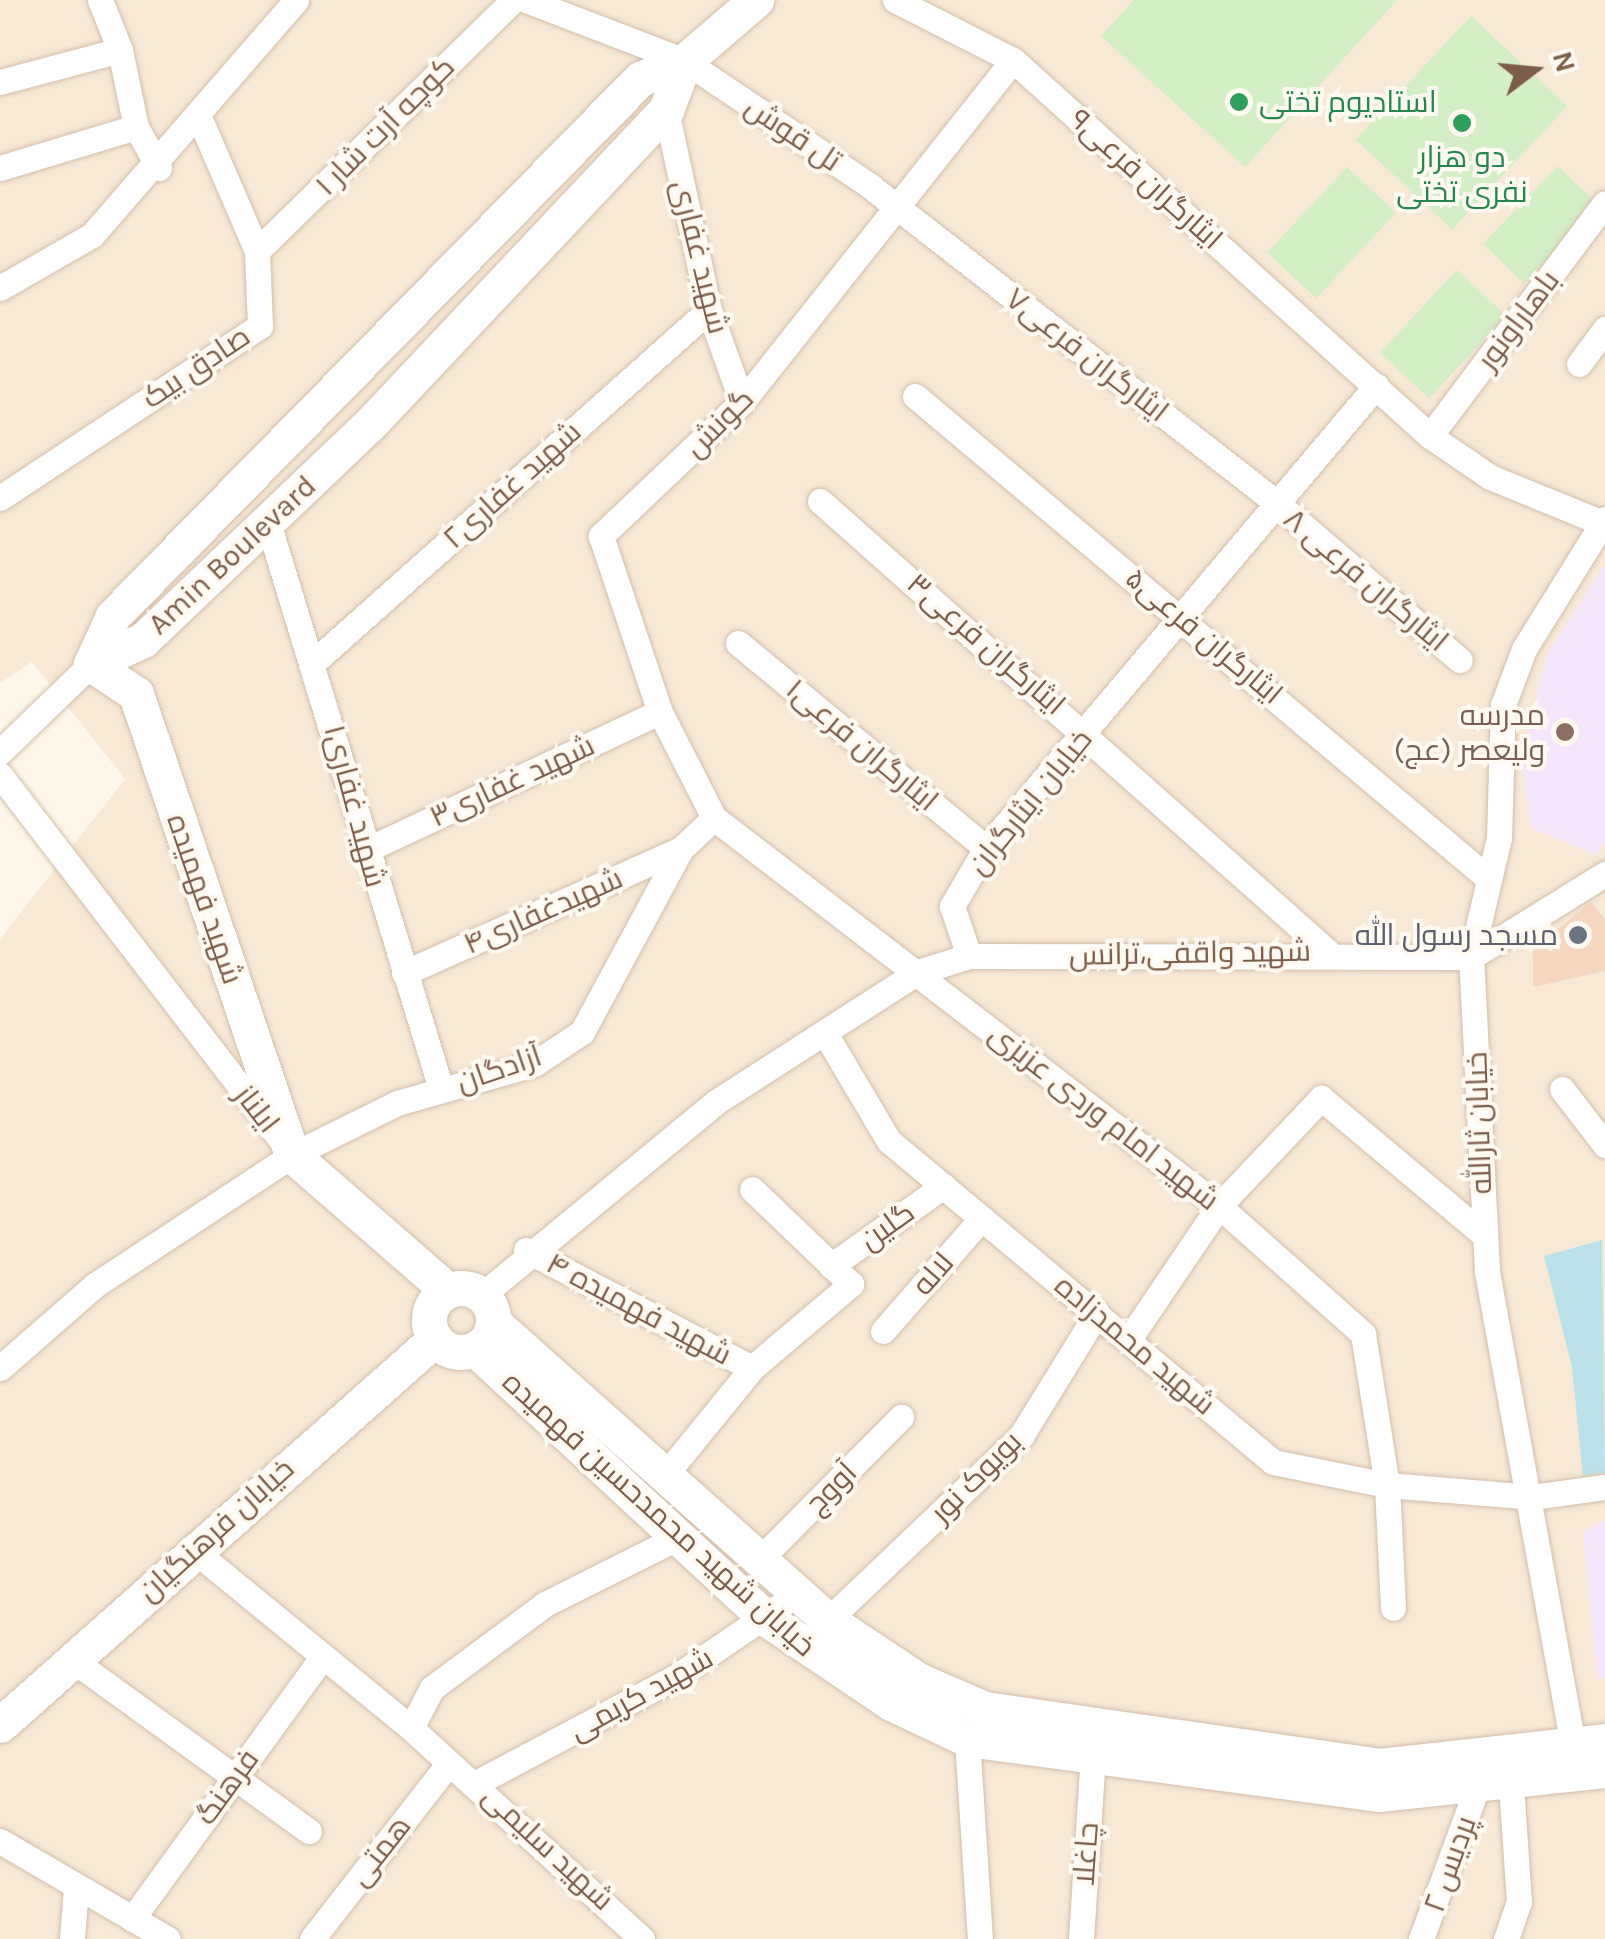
<!DOCTYPE html>
<meta charset="utf-8">
<style>
body{margin:0}
#map{position:relative;width:1605px;height:1939px;overflow:hidden;background:#fef7e9;font-family:Karla,Cairo,sans-serif}
div>[style]{position:absolute}
.residential>*{inset:0;background:#f7e9d6}
.education>*{inset:0;background:#f4e5fb}
.green>*{inset:0;background:#d4eec5;transform-origin:0 0}
.water>*{inset:0;background:#bbe2ea}
.building>*{inset:0;background:#f6d6be}
.roads{filter:drop-shadow(0 0 2px #d3bfac) drop-shadow(0 0 2px #d3bfac)}
.street>*{height:25px;margin:-12.5px;padding:0 12.5px;transform-origin:12.5px;border-radius:12.5px;background:#fff}
.secondary>*{height:35px;margin:-17.5px;padding:0 17.5px;transform-origin:17.5px;border-radius:17.5px;background:#fff}
.secondary>.ring{margin:-17.5px;padding:0;box-sizing:content-box;background:none;border:35px solid #fff;border-radius:50%}
.dots>*{width:28px;height:28px;translate:-50% -50%;box-sizing:border-box;border:5px solid #fffaf1;border-radius:50%}
span{translate:-50% -50%;white-space:nowrap;text-align:center;line-height:1.15;-webkit-text-stroke:8px #fffaf1;paint-order:stroke}
.leisure-label{font-size:30px;color:#27864d}
.left{translate:0 -50%;text-align:left}
.street-label{font-size:30px;color:#7c5d49}
.education-label{font-size:30px;color:#785e54}
.right{translate:-100% -50%;text-align:right}
.worship-label{font-size:30px;color:#5b616d}
.north{position:absolute;left:1485px;top:20px;width:100px;height:100px;-webkit-text-stroke:8px #fffaf1;paint-order:stroke;rotate:74deg;font-size:28px;font-weight:700;line-height:40px;text-align:center;color:#7c5d49}
.north::after{content:'';display:block;margin:auto;width:35px;height:45px;background:#7c5d49;clip-path:polygon(50% 0,100% 100%,50% 72%,0 100%)}
</style>
<div id="map">
<div class="residential">
<i style="clip-path:polygon(0 0,1605px 0,1605px 1939px,0 1939px,0 939px,125px 779px,32px 662px,0 683px)"></i>
</div>
<div class="education">
<i style="clip-path:polygon(1605px 564px,1605px 842px,1596px 855px,1531px 828px,1521px 759px,1547px 653px)"></i>
<i style="clip-path:polygon(1605px 1521px,1605px 1678px,1597px 1679px,1583px 1532px)"></i>
</div>
<div class="green">
<i style="clip-path:polygon(1134px 0,1397px 0,1245px 167px,1101px 36px)"></i>
<i style="left:1471px;top:16px;width:132px;height:169px;rotate:43deg"></i>
<i style="left:1558px;top:166px;width:57px;height:108px;rotate:44deg"></i>
<i style="left:1347px;top:167px;width:67px;height:117px;rotate:43deg"></i>
<i style="left:1457px;top:270px;width:67px;height:113px;rotate:43deg"></i>
</div>
<div class="water">
<i style="clip-path:polygon(1602px 1240px,1605px 1473px,1583px 1476px,1572px 1367px,1544px 1256px)"></i>
</div>
<div class="building">
<i style="clip-path:polygon(1591px 902px,1605px 920px,1605px 971px,1533px 987px,1533px 950px)"></i>
</div>
<div class="roads">
<div class="street">
<i style="left:526px;top:0;width:170px;rotate:21deg"></i>
<i style="left:685px;top:61px;width:223px;rotate:34deg"></i>
<i style="left:870px;top:186px;width:511px;rotate:37.92deg"></i>
<i style="left:1273px;top:500px;width:246px;rotate:40.6deg"></i>
<i style="left:895px;top:0;width:132px;rotate:27deg"></i>
<i style="left:1013px;top:60px;width:561px;rotate:42.04deg"></i>
<i style="left:1430px;top:436px;width:73px;rotate:34.3deg"></i>
<i style="left:1490px;top:477px;width:124px;rotate:22.2deg"></i>
<i style="left:120px;top:50px;width:79px;rotate:78.3deg"></i>
<i style="left:136px;top:127px;width:47px;rotate:60.7deg"></i>
<i style="left:1013px;top:60px;width:436px;rotate:128.4deg"></i>
<i style="left:742px;top:402px;width:195px;rotate:136.5deg"></i>
<i style="left:601px;top:536px;width:186px;rotate:71.5deg"></i>
<i style="left:660px;top:712px;width:119px;rotate:63deg"></i>
<i style="left:714px;top:818px;width:637px;rotate:37.54deg"></i>
<i style="left:1219px;top:1206px;width:193px;rotate:41.6deg"></i>
<i style="left:1363px;top:1334px;width:153px;rotate:81deg"></i>
<i style="left:1387px;top:1485px;width:123px;rotate:87.2deg"></i>
<i style="left:0;top:82px;width:124px;rotate:-14.9deg"></i>
<i style="left:120px;top:50px;width:54px;rotate:-111.8deg"></i>
<i style="left:666px;top:110px;width:205px;rotate:77.9deg"></i>
<i style="left:709px;top:310px;width:98px;rotate:70.3deg"></i>
<i style="left:0;top:168px;width:142px;rotate:-16.8deg"></i>
<i style="left:257px;top:251px;width:359px;rotate:-44.4deg"></i>
<i style="left:0;top:288px;width:106px;rotate:-29.9deg"></i>
<i style="left:92px;top:235px;width:311px;rotate:-49deg"></i>
<i style="left:1579px;top:364px;width:44px;rotate:-53.4deg"></i>
<i style="left:915px;top:396px;width:750px;rotate:40.08deg"></i>
<i style="left:1430px;top:436px;width:291px;rotate:-53.1deg"></i>
<i style="left:0;top:498px;width:312px;rotate:-33.5deg"></i>
<i style="left:260px;top:326px;width:75px;rotate:-92.3deg"></i>
<i style="left:257px;top:251px;width:146px;rotate:-113.4deg"></i>
<i style="left:820px;top:501px;width:678px;rotate:41.59deg"></i>
<i style="left:268px;top:523px;width:592px;rotate:73deg"></i>
<i style="left:738px;top:643px;width:322px;rotate:39.6deg"></i>
<i style="left:316px;top:660px;width:526px;rotate:-41.69deg"></i>
<i style="left:0;top:752px;width:127px;rotate:-44deg"></i>
<i style="left:0;top:775px;width:459px;rotate:52.4deg"></i>
<i style="left:364px;top:851px;width:327px;rotate:-25.2deg"></i>
<i style="left:969px;top:956px;width:502px;rotate:0.11deg"></i>
<i style="left:1471px;top:957px;width:158px;rotate:-31.8deg"></i>
<i style="left:404px;top:973px;width:303px;rotate:-24.1deg"></i>
<i style="left:826px;top:1035px;width:123px;rotate:59.3deg"></i>
<i style="left:889px;top:1141px;width:500px;rotate:39.89deg"></i>
<i style="left:1273px;top:1462px;width:116px;rotate:11.4deg"></i>
<i style="left:1387px;top:1485px;width:145px;rotate:4.7deg"></i>
<i style="left:1532px;top:1497px;width:74px;rotate:-7.8deg"></i>
<i style="left:1562px;top:1089px;width:71px;rotate:52.5deg"></i>
<i style="left:526px;top:1250px;width:255px;rotate:27.6deg"></i>
<i style="left:831px;top:1266px;width:138px;rotate:-35.5deg"></i>
<i style="left:482px;top:1295px;width:303px;rotate:-39.5deg"></i>
<i style="left:716px;top:1102px;width:240px;rotate:-32.8deg"></i>
<i style="left:918px;top:972px;width:53px;rotate:-17.4deg"></i>
<i style="left:969px;top:956px;width:53px;rotate:-108.8deg"></i>
<i style="left:952px;top:906px;width:67px;rotate:-59.6deg"></i>
<i style="left:986px;top:848px;width:605px;rotate:-49.83deg"></i>
<i style="left:883px;top:1331px;width:150px;rotate:-48.8deg"></i>
<i style="left:1129px;top:1339px;width:161px;rotate:-55.9deg"></i>
<i style="left:1219px;top:1206px;width:149px;rotate:-46.6deg"></i>
<i style="left:1321px;top:1098px;width:213px;rotate:40deg"></i>
<i style="left:0;top:1368px;width:126px;rotate:-41.1deg"></i>
<i style="left:95px;top:1285px;width:236px;rotate:-33.4deg"></i>
<i style="left:292px;top:1155px;width:117px;rotate:-26.3deg"></i>
<i style="left:397px;top:1103px;width:142px;rotate:-15.9deg"></i>
<i style="left:534px;top:1064px;width:58px;rotate:-33.7deg"></i>
<i style="left:582px;top:1032px;width:208px;rotate:-61.6deg"></i>
<i style="left:681px;top:849px;width:45px;rotate:-43.2deg"></i>
<i style="left:666px;top:1474px;width:136px;rotate:-50.9deg"></i>
<i style="left:752px;top:1368px;width:130px;rotate:-40.3deg"></i>
<i style="left:851px;top:1284px;width:137px;rotate:-136.2deg"></i>
<i style="left:191px;top:1548px;width:284px;rotate:39.3deg"></i>
<i style="left:761px;top:1558px;width:199px;rotate:-45.2deg"></i>
<i style="left:828px;top:1620px;width:267px;rotate:-43.6deg"></i>
<i style="left:1021px;top:1436px;width:145px;rotate:-58.3deg"></i>
<i style="left:74px;top:1661px;width:290px;rotate:35.9deg"></i>
<i style="left:967px;top:1739px;width:200px;rotate:86.3deg"></i>
<i style="left:1573px;top:1745px;width:483px;rotate:-100.3deg"></i>
<i style="left:1487px;top:1270px;width:313px;rotate:-92.9deg"></i>
<i style="left:1471px;top:957px;width:122px;rotate:-76.8deg"></i>
<i style="left:1499px;top:838px;width:133px;rotate:-88.3deg"></i>
<i style="left:1503px;top:705px;width:60px;rotate:-69.4deg"></i>
<i style="left:1524px;top:649px;width:153px;rotate:-58.1deg"></i>
<i style="left:478px;top:1782px;width:225px;rotate:-28deg"></i>
<i style="left:677px;top:1676px;width:145px;rotate:-34.3deg"></i>
<i style="left:0;top:1841px;width:194px;rotate:30.3deg"></i>
<i style="left:132px;top:1919px;width:325px;rotate:-54deg"></i>
<i style="left:72px;top:1939px;width:52px;rotate:-85.6deg"></i>
<i style="left:312px;top:1939px;width:223px;rotate:-52.1deg"></i>
<i style="left:642px;top:1939px;width:313px;rotate:-137.6deg"></i>
<i style="left:411px;top:1728px;width:45px;rotate:-62.3deg"></i>
<i style="left:432px;top:1688px;width:141px;rotate:-36.6deg"></i>
<i style="left:545px;top:1604px;width:154px;rotate:-26.6deg"></i>
<i style="left:1081px;top:1939px;width:169px;rotate:-86.3deg"></i>
<i style="left:1421px;top:1939px;width:161px;rotate:-69.7deg"></i>
<i style="left:1506px;top:1939px;width:39px;rotate:-71deg"></i>
<i style="left:1519px;top:1902px;width:118px;rotate:-93.9deg"></i>
</div>
<div class="secondary">
<i style="left:91px;top:664px;width:53px;rotate:-65.4deg"></i>
<i style="left:113px;top:616px;width:752px;rotate:-45.54deg"></i>
<i style="left:640px;top:79px;width:48px;rotate:-21.8deg"></i>
<i style="left:685px;top:61px;width:94px;rotate:-40.7deg"></i>
<i style="left:91px;top:664px;width:57px;rotate:-24.8deg"></i>
<i style="left:143px;top:640px;width:313px;rotate:-43.6deg"></i>
<i style="left:370px;top:424px;width:432px;rotate:-46.7deg"></i>
<i style="left:666px;top:110px;width:53px;rotate:-68.8deg"></i>
<i style="left:91px;top:664px;width:54px;rotate:33.7deg"></i>
<i style="left:136px;top:694px;width:487px;rotate:71.3deg"></i>
<i style="left:292px;top:1155px;width:192px;rotate:41deg"></i>
<i style="left:437px;top:1281px;width:14px;rotate:78deg"></i>
<i class="ring" style="left:429px;top:1288px;width:29px;height:29px"></i>
<i style="left:493px;top:1322px;width:448px;rotate:41.7deg"></i>
<i style="left:828px;top:1620px;width:108px;rotate:33.7deg"></i>
<i style="left:918px;top:1680px;width:73px;rotate:23.4deg"></i>
<i style="left:985px;top:1709px;width:398px;rotate:8.2deg"></i>
<i style="left:1379px;top:1766px;width:227px;rotate:-6.3deg"></i>
<i style="left:475px;top:1349px;width:399px;rotate:42.8deg"></i>
<i style="left:768px;top:1620px;width:148px;rotate:34deg"></i>
<i style="left:891px;top:1703px;width:84px;rotate:25.3deg"></i>
<i style="left:967px;top:1739px;width:415px;rotate:7.6deg"></i>
<i style="left:1378px;top:1794px;width:228px;rotate:-6deg"></i>
<i style="left:0;top:1725px;width:582px;rotate:-41.58deg"></i>
</div>
</div>
<div class="dots">
<i style="left:1239px;top:102px;background:#2e9e5b"></i>
<i style="left:1462px;top:123px;background:#2e9e5b"></i>
<i style="left:1565px;top:732px;background:#8d6e63"></i>
<i style="left:1578px;top:935px;background:#6b7280"></i>
</div>
<div class="leisure-label">
<span class="left" style="left:1259px;top:102px">استادیوم تختی</span>
<span style="left:1462px;top:174px">دو هزار<br>نفری تختی</span>
</div>
<div class="street-label">
<span style="left:385px;top:126px;rotate:-45deg">کوچه آرت شار ۱</span>
<span style="left:793px;top:134px;rotate:34deg">تل قوش</span>
<span style="left:1146px;top:179px;rotate:42deg">ایثارگران فرعی۹</span>
<span style="left:700px;top:257px;rotate:76deg">شهید غفاری</span>
<span style="left:1518px;top:320px;rotate:-53deg">باهاراونور</span>
<span style="left:1087px;top:355px;rotate:38deg">ایثارگران فرعی۷</span>
<span style="left:196px;top:367px;rotate:-34deg">صادق بیک</span>
<span style="left:719px;top:423px;rotate:-45deg">گونش</span>
<span style="left:512px;top:485px;rotate:-42deg">شهید غفاری۲</span>
<span style="left:232px;top:555px;rotate:-43deg">Amin Boulevard</span>
<span style="left:1366px;top:580px;rotate:40deg">ایثارگران فرعی ۸</span>
<span style="left:1204px;top:636px;rotate:40deg">ایثارگران فرعی۵</span>
<span style="left:986px;top:644px;rotate:41deg">ایثارگران فرعی۳</span>
<span style="left:862px;top:745px;rotate:40deg">ایثارگران فرعی۱</span>
<span style="left:512px;top:781px;rotate:-25deg">شهید غفاری۳</span>
<span style="left:1030px;top:802px;rotate:-51deg">خیابان ایثارگران</span>
<span style="left:355px;top:806px;rotate:75deg">شهید غفاری۱</span>
<span style="left:205px;top:899px;rotate:71deg">شهید فهمیده</span>
<span style="left:543px;top:911px;rotate:-24deg">شهیدغفاری۴</span>
<span style="left:1190px;top:953px;rotate:-1deg">شهید واقفی،ترانس</span>
<span style="left:499px;top:1069px;rotate:-19deg">آزادگان</span>
<span style="left:257px;top:1109px;rotate:52deg">ایلناز</span>
<span style="left:1104px;top:1117px;rotate:38deg">شهید امام وردی عزیزی</span>
<span style="left:1479px;top:1123px;rotate:-92deg">خیابان ثارالله</span>
<span style="left:887px;top:1226px;rotate:-36deg">گلین</span>
<span style="left:933px;top:1274px;rotate:-49deg">لاله</span>
<span style="left:639px;top:1309px;rotate:28deg">شهید فهمیده ۴</span>
<span style="left:1135px;top:1345px;rotate:40deg">شهید محمدزاده</span>
<span style="left:976px;top:1477px;rotate:-45deg">بویوک نور</span>
<span style="left:831px;top:1488px;rotate:-45deg">آووج</span>
<span style="left:659px;top:1514px;rotate:42deg">خیابان شهید محمدحسین فهمیده</span>
<span style="left:216px;top:1530px;rotate:-42deg">خیابان فرهنگیان</span>
<span style="left:641px;top:1694px;rotate:-29deg">شهید کریمی</span>
<span style="left:227px;top:1787px;rotate:-54deg">فرهنگ</span>
<span style="left:548px;top:1848px;rotate:43deg">شهید سلیمی</span>
<span style="left:380px;top:1851px;rotate:-52deg">همتی</span>
<span style="left:1086px;top:1854px;rotate:-86deg">چاغلا</span>
<span style="left:1450px;top:1864px;rotate:-70deg">پردیس ۲</span>
</div>
<div class="education-label">
<span class="right" style="left:1545px;top:732px">مدرسه<br>ولیعصر (عج)</span>
</div>
<div class="worship-label">
<span class="right" style="left:1558px;top:935px">مسجد رسول الله</span>
</div>
<div class="north">N</div>
</div>
